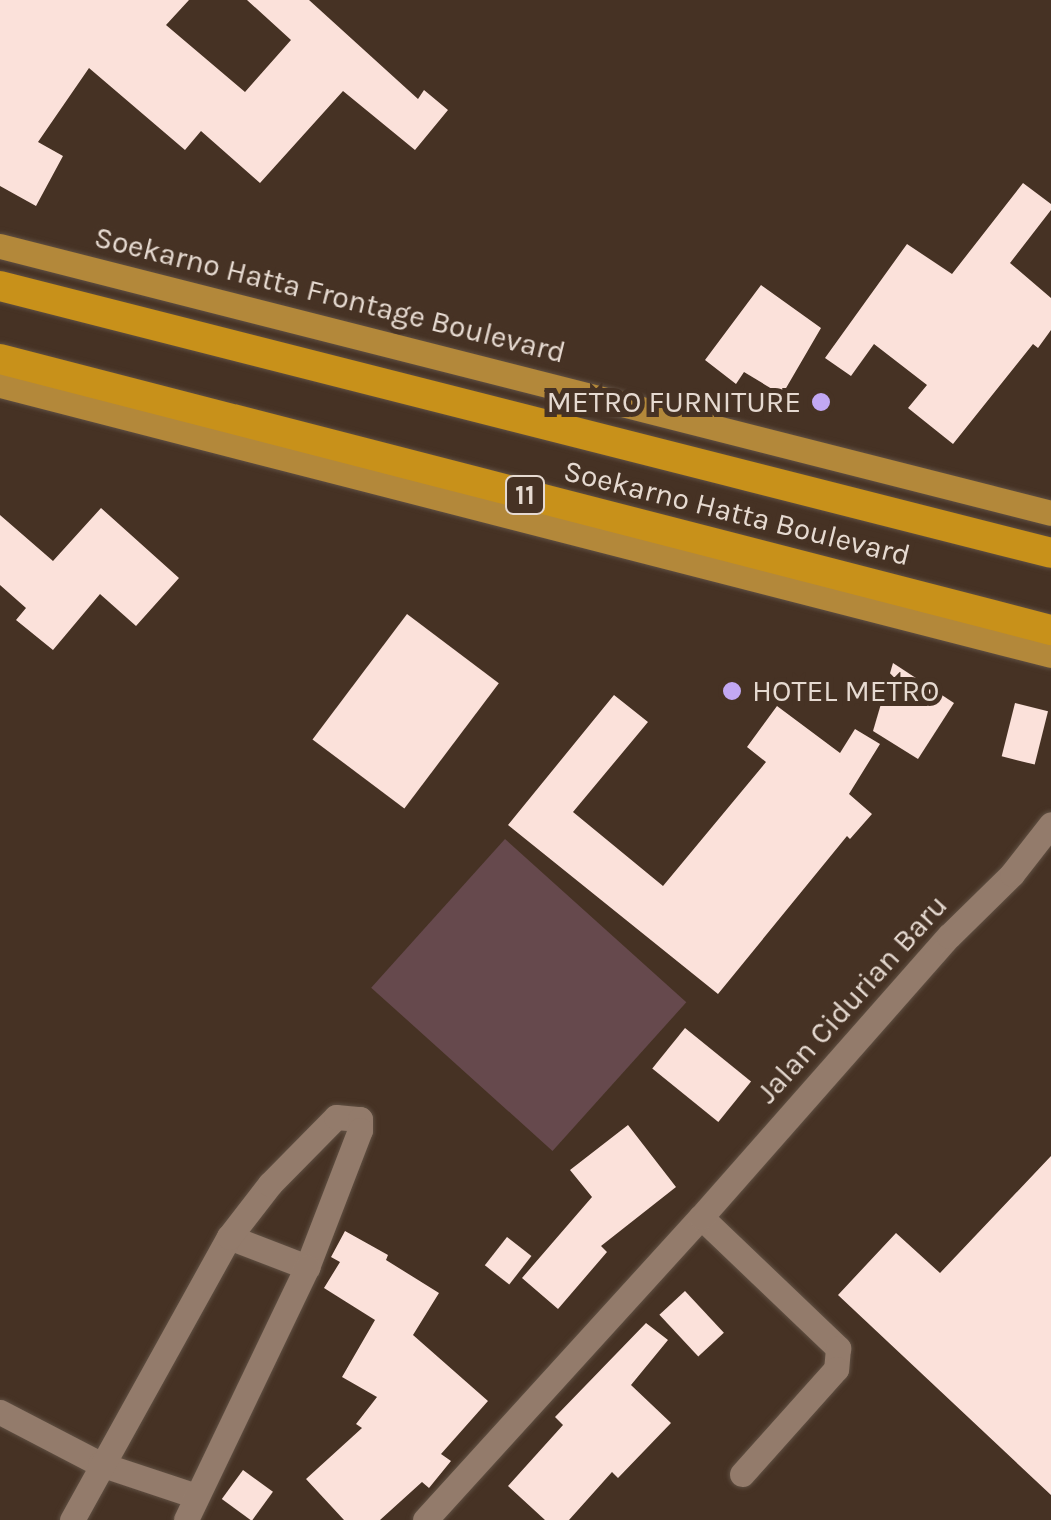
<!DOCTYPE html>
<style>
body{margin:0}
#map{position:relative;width:1051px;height:1520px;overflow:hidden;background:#463224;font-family:Karla,sans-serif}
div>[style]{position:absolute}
.green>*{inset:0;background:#66494d;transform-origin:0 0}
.building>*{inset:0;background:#fbe1da;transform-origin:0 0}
.roads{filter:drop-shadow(0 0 2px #605043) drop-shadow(0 0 2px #605043)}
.minor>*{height:25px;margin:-12.5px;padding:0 12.5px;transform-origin:12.5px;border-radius:12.5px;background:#937b6b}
.major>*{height:25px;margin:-12.5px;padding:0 12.5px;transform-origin:12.5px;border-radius:12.5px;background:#b3883a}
.highway>*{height:30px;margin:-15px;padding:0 15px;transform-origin:15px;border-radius:15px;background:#c8911a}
.dots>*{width:28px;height:28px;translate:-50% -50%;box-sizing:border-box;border:5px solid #463224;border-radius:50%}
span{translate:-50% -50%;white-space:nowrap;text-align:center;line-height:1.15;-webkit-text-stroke:10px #463224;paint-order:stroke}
.shield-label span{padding:2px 8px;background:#463224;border:2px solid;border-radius:8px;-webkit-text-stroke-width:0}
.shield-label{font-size:28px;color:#e6dad1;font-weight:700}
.street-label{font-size:30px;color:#e6dad1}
.poi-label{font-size:30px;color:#e6dad1}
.right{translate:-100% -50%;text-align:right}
.left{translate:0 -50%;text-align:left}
</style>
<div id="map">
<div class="green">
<i style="left:505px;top:839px;width:244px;height:200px;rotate:42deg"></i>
</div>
<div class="building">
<i style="clip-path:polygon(0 0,189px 0,166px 25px,245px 92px,291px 40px,247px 0,309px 0,418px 99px,424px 90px,448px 110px,415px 150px,343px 91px,260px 183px,201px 131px,185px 150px,89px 68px,38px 142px,63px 156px,36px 206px,0 186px)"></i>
<i style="clip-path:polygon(1023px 183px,1051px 204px,1051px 210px,1010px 263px,1051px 298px,1051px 330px,1038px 348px,1033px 344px,953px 444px,908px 408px,927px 385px,874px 344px,851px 376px,825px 358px,907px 244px,952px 274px)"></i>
<i style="clip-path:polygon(761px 285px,821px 328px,782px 395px,744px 372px,736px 384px,705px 360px)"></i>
<i style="clip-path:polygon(101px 508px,179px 578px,136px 626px,100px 594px,53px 650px,16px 620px,26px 608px,0 585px,0 515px,53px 561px)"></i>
<i style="left:407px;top:614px;width:115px;height:157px;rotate:37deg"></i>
<i style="clip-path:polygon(893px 663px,954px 703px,918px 759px,873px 731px)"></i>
<i style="clip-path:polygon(614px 695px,648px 722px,573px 812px,663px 886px,766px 762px,747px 747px,777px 706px,840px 753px,855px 729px,880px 744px,849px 794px,872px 814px,850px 839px,847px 836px,718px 994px,508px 825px)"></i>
<i style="left:1015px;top:703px;width:34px;height:55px;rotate:14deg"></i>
<i style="left:685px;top:1028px;width:85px;height:52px;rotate:39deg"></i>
<i style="clip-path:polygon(628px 1125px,676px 1187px,601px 1246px,607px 1252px,558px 1309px,522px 1278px,592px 1197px,570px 1170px)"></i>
<i style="clip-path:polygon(1051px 1156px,1051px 1495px,838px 1295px,896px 1233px,940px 1273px)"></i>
<i style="clip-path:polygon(345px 1231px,388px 1255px,386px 1260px,439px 1293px,413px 1335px,488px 1401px,441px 1454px,451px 1461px,429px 1488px,422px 1482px,380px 1520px,344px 1520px,306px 1479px,362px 1428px,356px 1424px,377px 1397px,342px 1377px,375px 1320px,324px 1288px,340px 1262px,331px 1257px)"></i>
<i style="left:507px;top:1237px;width:31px;height:36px;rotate:38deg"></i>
<i style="left:685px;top:1291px;width:57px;height:35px;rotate:47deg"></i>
<i style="clip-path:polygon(646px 1323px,668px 1340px,631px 1385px,671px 1423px,618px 1478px,612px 1472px,569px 1520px,545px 1520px,508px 1486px,563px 1425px,555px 1417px)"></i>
<i style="left:243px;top:1470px;width:37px;height:36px;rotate:36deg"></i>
</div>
<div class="roads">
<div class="minor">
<i style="left:701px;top:1217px;width:190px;rotate:43.7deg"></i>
<i style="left:838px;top:1348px;width:21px;rotate:95deg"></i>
<i style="left:836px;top:1369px;width:141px;rotate:131.8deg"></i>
<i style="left:229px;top:1237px;width:84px;rotate:21deg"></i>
<i style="left:0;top:1412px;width:113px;rotate:27.5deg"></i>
<i style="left:100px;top:1464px;width:101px;rotate:18.4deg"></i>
<i style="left:72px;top:1520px;width:324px;rotate:-61deg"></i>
<i style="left:229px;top:1237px;width:67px;rotate:-52.3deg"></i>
<i style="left:270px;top:1184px;width:94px;rotate:-45.4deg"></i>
<i style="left:336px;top:1117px;width:24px;rotate:5deg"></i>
<i style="left:360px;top:1119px;width:11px;rotate:90deg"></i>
<i style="left:360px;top:1130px;width:147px;rotate:111.1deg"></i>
<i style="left:307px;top:1267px;width:280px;rotate:115.6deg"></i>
<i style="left:425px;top:1520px;width:410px;rotate:-47.7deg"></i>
<i style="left:701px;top:1217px;width:375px;rotate:-48.6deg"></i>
<i style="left:949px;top:936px;width:88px;rotate:-44.5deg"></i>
<i style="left:1012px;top:874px;width:63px;rotate:-52deg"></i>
</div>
<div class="major">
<i style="left:0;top:246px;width:1084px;rotate:14.25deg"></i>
<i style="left:0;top:385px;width:1085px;rotate:14.41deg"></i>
</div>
<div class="highway">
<i style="left:0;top:286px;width:1084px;rotate:14.25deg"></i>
<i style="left:0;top:359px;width:1085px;rotate:14.46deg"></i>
</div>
</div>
<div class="dots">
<i style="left:821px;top:402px;background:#c2a8f3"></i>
<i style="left:732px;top:691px;background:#c2a8f3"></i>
</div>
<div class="shield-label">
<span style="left:525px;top:495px">11</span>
</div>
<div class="street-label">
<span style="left:330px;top:295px;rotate:14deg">Soekarno Hatta Frontage Boulevard</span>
<span style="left:737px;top:513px;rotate:14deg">Soekarno Hatta Boulevard</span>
<span style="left:852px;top:999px;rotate:-48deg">Jalan Cidurian Baru</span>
</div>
<div class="poi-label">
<span class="right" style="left:801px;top:402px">METRO FURNITURE</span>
<span class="left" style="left:752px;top:691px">HOTEL METRO</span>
</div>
</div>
